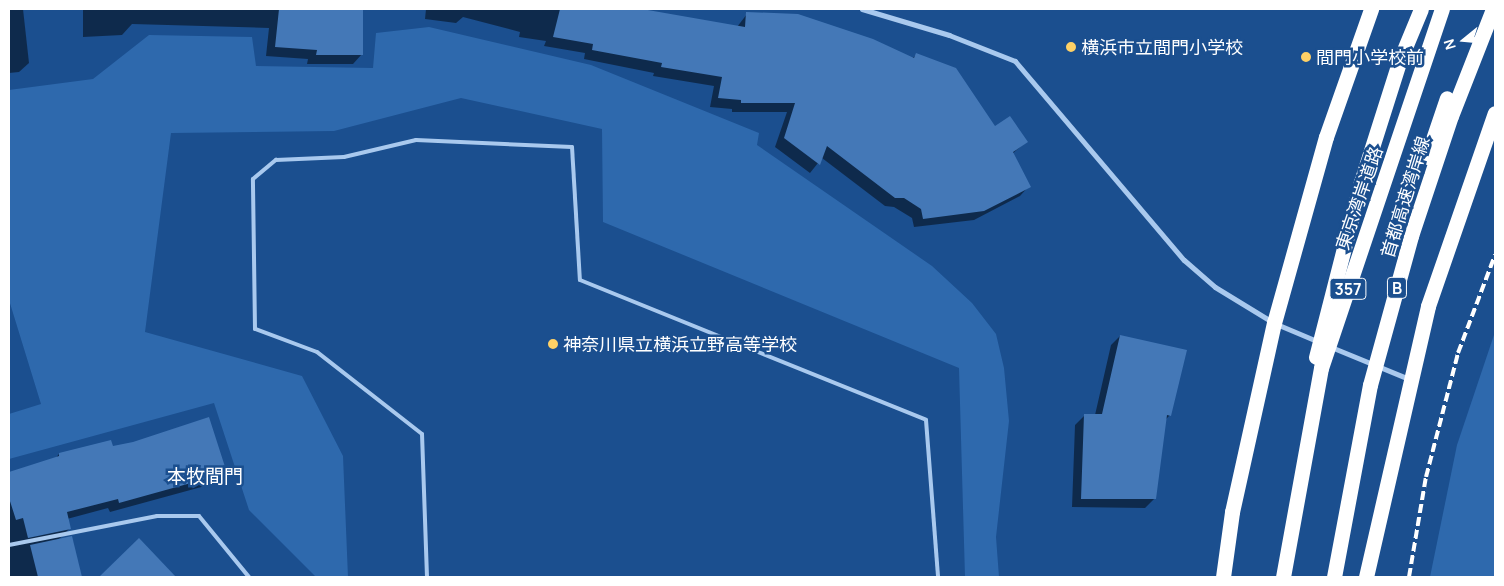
<!DOCTYPE html>
<meta charset="utf-8">
<style>
body{margin:0}
#map{position:relative;width:1504px;height:586px;overflow:hidden;background:#1b4f8f;font-family:Manrope,"Noto Sans JP",sans-serif}
div>[style]{position:absolute}
.green>*{inset:0;background:#2e69ad}
.shadow>*{inset:0;background:#0007}
.building>*{inset:0;background:#4478b7}
.lane>*{height:4px;margin:-2px;padding:0 2px;transform-origin:2px;border-radius:2px;background:#a9c9ee}
.street>*{height:5px;margin:-2.5px;padding:0 2.5px;transform-origin:2.5px;border-radius:2.5px;background:#a9c9ee}
.highway>*{height:15px;margin:-7.5px;padding:0 7.5px;transform-origin:7.5px;border-radius:7.5px;background:#fff}
.rail>*{height:4px;margin-top:-2px;transform-origin:0;background:repeating-linear-gradient(90deg,#fff 0 9px,transparent 0 13px)}
.highway-bridge>*{height:15px;margin:-7.5px;padding:0 7.5px;transform-origin:7.5px;border-radius:7.5px;background:#fff}
.dots>*{width:14px;height:14px;translate:-50% -50%;box-sizing:border-box;border:2px solid #1b4f8f;border-radius:50%}
span{translate:-50% -50%;white-space:nowrap;text-align:center;line-height:1.15;-webkit-text-stroke:5px #1b4f8f;paint-order:stroke}
.shield-label span{padding:1px 4px;background:#1b4f8f;border:1px solid;border-radius:4px;-webkit-text-stroke-width:0}
.shield-label{font-size:16px;color:#fff;font-weight:700}
.poi-label{font-size:18px;color:#fff}
.left{translate:0 -50%;text-align:left}
.street-label{font-size:18px;color:#fff}
.neighbourhood-label{font-size:19px;color:#fff}
.frame{position:absolute;inset:0;border:10px solid #fff;pointer-events:none}
.north{position:absolute;left:1439px;top:15px;width:50px;height:50px;-webkit-text-stroke:4px #1b4f8f;paint-order:stroke;rotate:253deg;font-size:14px;font-weight:700;line-height:20px;text-align:center;color:#fff}
.north::after{content:'';display:block;margin:auto;width:18px;height:22px;background:#fff;clip-path:polygon(50% 0,100% 100%,50% 72%,0 100%)}
</style>
<div id="map">
<div class="green">
<i style="clip-path:polygon(429px 27px,591px 65px,759px 133px,757px 145px,932px 266px,972px 303px,996px 334px,1004px 368px,1009px 421px,996px 537px,999px 577px,965px 577px,959px 368px,603px 222px,602px 129px,461px 98px,334px 131px,171px 133px,145px 332px,302px 376px,343px 456px,348px 577px,316px 577px,249px 510px,214px 403px,9px 459px,9px 414px,41px 404px,9px 300px,9px 90px,93px 79px,149px 35px,252px 37px,256px 66px,373px 68px,376px 33px)"></i>
<i style="clip-path:polygon(1495px 332px,1495px 577px,1430px 577px,1457px 445px)"></i>
</div>
<div class="shadow">
<i style="clip-path:polygon(23px 9px,29px 63px,19px 72px,9px 73px,9px 10px)"></i>
<i style="clip-path:polygon(83px 9px,363px 9px,362px 54px,353px 64px,307px 64px,308px 59px,266px 56px,269px 28px,132px 24px,122px 35px,83px 37px)"></i>
<i style="clip-path:polygon(426px 9px,641px 9px,640px 12px,737px 27px,747px 14px,913px 58px,917px 54px,995px 128px,1026px 142px,1012px 154px,1029px 186px,1020px 196px,974px 220px,914px 227px,912px 218px,894px 207px,885px 206px,822px 158px,810px 173px,775px 147px,787px 112px,732px 112px,732px 109px,710px 107px,714px 86px,653px 76px,654px 73px,584px 59px,585px 53px,544px 46px,546px 41px,519px 37px,520px 32px,463px 17px,456px 23px,425px 19px)"></i>
<i style="clip-path:polygon(1120px 336px,1170px 415px,1165px 420px,1155px 498px,1145px 508px,1072px 507px,1075px 425px,1085px 415px,1095px 415px,1111px 345px)"></i>
<i style="clip-path:polygon(112px 448px,226px 473px,216px 483px,110px 512px,108px 508px,67px 519px,69px 529px,57px 541px,71px 538px,80px 577px,9px 577px,9px 473px,55px 459px,59px 454px)"></i>
<i style="clip-path:polygon(139px 540px,174px 577px,100px 577px)"></i>
</div>
<div class="building">
<i style="clip-path:polygon(279px 9px,363px 9px,363px 55px,316px 55px,317px 50px,275px 47px)"></i>
<i style="clip-path:polygon(560px 9px,642px 9px,745px 27px,746px 12px,798px 14px,873px 39px,914px 58px,916px 53px,956px 68px,995px 126px,1010px 116px,1028px 142px,1013px 152px,1031px 187px,984px 211px,923px 219px,921px 209px,904px 198px,895px 198px,827px 146px,820px 165px,784px 138px,795px 103px,741px 103px,741px 100px,718px 98px,722px 77px,661px 67px,662px 63px,592px 50px,593px 44px,553px 37px)"></i>
<i style="clip-path:polygon(1120px 335px,1187px 350px,1171px 416px,1167px 415px,1156px 499px,1081px 499px,1084px 414px,1102px 414px)"></i>
<i style="clip-path:polygon(209px 417px,227px 473px,119px 503px,118px 499px,67px 512px,71px 529px,28px 538px,23px 518px,16px 520px,9px 498px,9px 472px,59px 456px,59px 453px,111px 440px,113px 446px,133px 442px)"></i>
<i style="clip-path:polygon(72px 536px,82px 577px,38px 577px,30px 545px)"></i>
<i style="clip-path:polygon(139px 538px,176px 577px,99px 577px)"></i>
</div>
<div class="lane">
<i style="left:9px;top:545px;width:151px;rotate:-11.1deg"></i>
<i style="left:157px;top:516px;width:42px"></i>
<i style="left:199px;top:516px;width:79px;rotate:50.7deg"></i>
<i style="left:427px;top:577px;width:143px;rotate:-92deg"></i>
<i style="left:422px;top:434px;width:133px;rotate:-142deg"></i>
<i style="left:317px;top:352px;width:66px;rotate:-159.6deg"></i>
<i style="left:255px;top:329px;width:150px;rotate:-90.8deg"></i>
<i style="left:253px;top:179px;width:30px;rotate:-40deg"></i>
<i style="left:276px;top:160px;width:68px;rotate:-2.5deg"></i>
<i style="left:344px;top:157px;width:74px;rotate:-13.3deg"></i>
<i style="left:416px;top:140px;width:156px;rotate:2.6deg"></i>
<i style="left:572px;top:147px;width:133px;rotate:86.6deg"></i>
<i style="left:580px;top:280px;width:373px;rotate:22deg"></i>
<i style="left:926px;top:420px;width:157px;rotate:85.6deg"></i>
</div>
<div class="street">
<i style="left:862px;top:9px;width:91px;rotate:16.6deg"></i>
<i style="left:949px;top:35px;width:71px;rotate:21.5deg"></i>
<i style="left:1015px;top:61px;width:261px;rotate:49.7deg"></i>
<i style="left:1184px;top:260px;width:41px;rotate:41.1deg"></i>
<i style="left:1215px;top:287px;width:69px;rotate:31.4deg"></i>
<i style="left:1274px;top:323px;width:49px;rotate:22.9deg"></i>
<i style="left:1331px;top:347px;width:84px;rotate:22.3deg"></i>
</div>
<div class="highway">
<i style="left:1223px;top:577px;width:66px;rotate:-82.1deg"></i>
<i style="left:1232px;top:512px;width:194px;rotate:-77.5deg"></i>
<i style="left:1274px;top:323px;width:193px;rotate:-74.4deg"></i>
<i style="left:1326px;top:137px;width:136px;rotate:-70.6deg"></i>
<i style="left:1366px;top:577px;width:278px;rotate:-77.1deg"></i>
<i style="left:1428px;top:306px;width:204px;rotate:-70.9deg"></i>
</div>
<div class="rail">
<i style="left:1409px;top:577px;width:101px;rotate:-80.4deg"></i>
<i style="left:1426px;top:477px;width:128px;rotate:-75.5deg"></i>
<i style="left:1458px;top:353px;width:105px;rotate:-69.3deg"></i>
</div>
<div class="highway-bridge">
<i style="left:1427px;top:157px;width:62px;rotate:-71.3deg"></i>
<i style="left:1316px;top:357px;width:181px;rotate:-75.6deg"></i>
<i style="left:1361px;top:182px;width:126px;rotate:-72.4deg"></i>
<i style="left:1399px;top:62px;width:57px;rotate:-67.5deg"></i>
<i style="left:1283px;top:577px;width:212px;rotate:-79.7deg"></i>
<i style="left:1321px;top:368px;width:379px;rotate:-71.4deg"></i>
<i style="left:1334px;top:577px;width:195px;rotate:-79.4deg"></i>
<i style="left:1370px;top:385px;width:155px;rotate:-74.6deg"></i>
<i style="left:1411px;top:236px;width:126px;rotate:-71.6deg"></i>
<i style="left:1451px;top:116px;width:115px;rotate:-68.6deg"></i>
</div>
<div class="dots">
<i style="left:1071px;top:47px;background:#ffd166"></i>
<i style="left:1306px;top:57px;background:#ffd166"></i>
<i style="left:553px;top:344px;background:#ffd166"></i>
</div>
<div class="shield-label">
<span style="left:1397px;top:288px">B</span>
<span style="left:1348px;top:289px">357</span>
</div>
<div class="poi-label">
<span class="left" style="left:1081px;top:47px">横浜市立間門小学校</span>
<span class="left" style="left:1316px;top:57px">間門小学校前</span>
<span class="left" style="left:563px;top:344px">神奈川県立横浜立野高等学校</span>
</div>
<div class="street-label">
<span style="left:1405px;top:197px;rotate:-73deg">首都高速湾岸線</span>
<span style="left:1359px;top:198px;rotate:-71deg">東京湾岸道路</span>
</div>
<div class="neighbourhood-label">
<span style="left:205px;top:477px">本牧間門</span>
</div>
<div class="frame"></div>
<div class="north">N</div>
</div>
